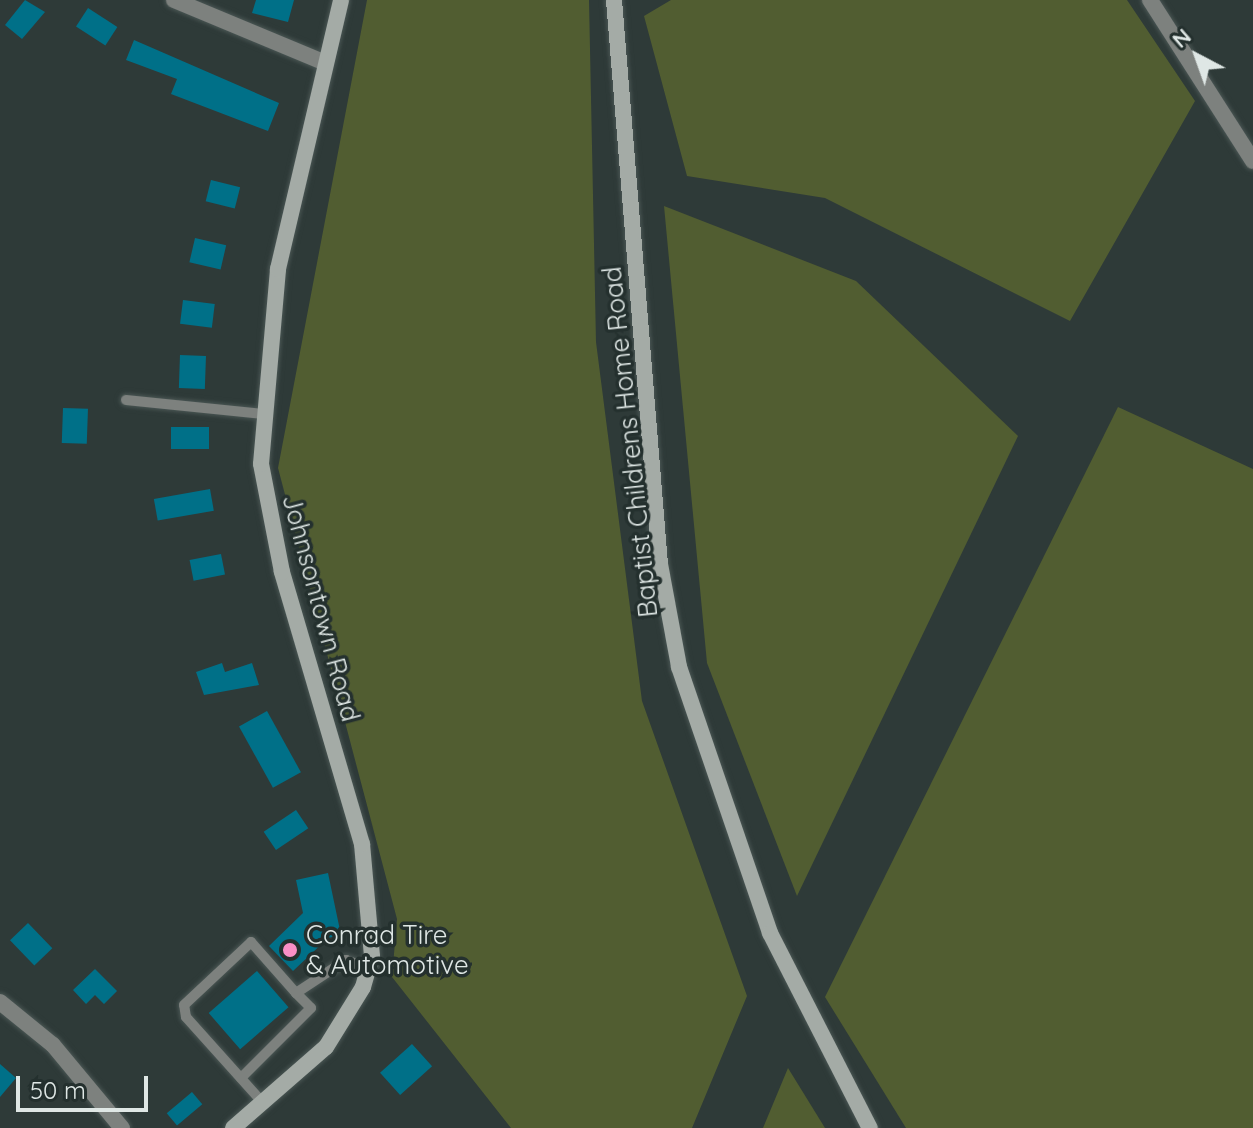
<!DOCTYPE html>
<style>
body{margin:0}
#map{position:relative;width:1253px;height:1128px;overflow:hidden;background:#2e3a38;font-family:Quicksand,sans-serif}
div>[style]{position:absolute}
.green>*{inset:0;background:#515d31}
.building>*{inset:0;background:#007088;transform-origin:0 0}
.roads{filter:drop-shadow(0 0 2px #4a5654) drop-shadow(0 0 2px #4a5654)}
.lane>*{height:10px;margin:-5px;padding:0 5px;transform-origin:5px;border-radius:5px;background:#7d817e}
.street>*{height:16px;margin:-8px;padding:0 8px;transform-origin:8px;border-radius:8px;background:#7d817e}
.secondary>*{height:16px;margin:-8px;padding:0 8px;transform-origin:8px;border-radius:8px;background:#a4aba6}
.dots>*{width:22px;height:22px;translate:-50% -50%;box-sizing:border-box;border:4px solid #24302e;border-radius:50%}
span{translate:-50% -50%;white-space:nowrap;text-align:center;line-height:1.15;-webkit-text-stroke:7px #24302e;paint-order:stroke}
.street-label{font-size:26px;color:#dfe7e5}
.poi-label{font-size:26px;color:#dfe7e5}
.left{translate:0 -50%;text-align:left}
.north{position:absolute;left:1157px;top:16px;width:80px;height:80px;-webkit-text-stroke:6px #24302e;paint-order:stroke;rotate:319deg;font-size:22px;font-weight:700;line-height:32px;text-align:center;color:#dfe7e5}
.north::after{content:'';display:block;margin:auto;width:28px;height:36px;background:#dfe7e5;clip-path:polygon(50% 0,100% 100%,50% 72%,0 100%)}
.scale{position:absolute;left:16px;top:1076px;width:132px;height:36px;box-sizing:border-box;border:4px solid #dfe7e5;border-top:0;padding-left:10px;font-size:24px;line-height:28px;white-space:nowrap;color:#dfe7e5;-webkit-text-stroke:6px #24302e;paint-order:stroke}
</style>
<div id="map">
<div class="green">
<i style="clip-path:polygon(367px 0,589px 0,596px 342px,642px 701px,747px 996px,692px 1128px,511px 1128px,392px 977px,397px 919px,278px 468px)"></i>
<i style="clip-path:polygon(671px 0,1127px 0,1195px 101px,1070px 321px,825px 198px,687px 176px,644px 16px)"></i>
<i style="clip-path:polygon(664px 206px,856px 281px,1018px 436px,797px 896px,707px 663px)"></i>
<i style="clip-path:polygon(1118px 407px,1253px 469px,1253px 1128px,906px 1128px,825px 997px)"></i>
<i style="clip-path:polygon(788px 1068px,825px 1128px,763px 1128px)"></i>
</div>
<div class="building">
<i style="clip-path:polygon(25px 0,45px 12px,22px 39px,5px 25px)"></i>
<i style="clip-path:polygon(256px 0,294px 0,288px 22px,252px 13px)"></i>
<i style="left:88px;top:8px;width:35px;height:22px;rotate:33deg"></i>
<i style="clip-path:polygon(134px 40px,279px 103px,268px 131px,171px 94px,177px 79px,126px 60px)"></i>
<i style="left:211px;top:180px;width:30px;height:22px;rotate:14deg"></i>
<i style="left:195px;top:238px;width:32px;height:25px;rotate:13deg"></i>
<i style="left:183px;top:300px;width:32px;height:24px;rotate:7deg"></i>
<i style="left:180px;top:355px;width:26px;height:33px;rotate:2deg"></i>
<i style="left:63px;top:408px;width:25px;height:35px;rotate:2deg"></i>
<i style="left:171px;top:427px;width:38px;height:22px"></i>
<i style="left:210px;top:489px;width:22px;height:57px;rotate:80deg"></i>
<i style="left:221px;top:554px;width:21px;height:32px;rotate:79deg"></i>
<i style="clip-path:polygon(222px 663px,225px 672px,252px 663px,259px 685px,204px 695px,196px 672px)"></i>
<i style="left:267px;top:711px;width:70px;height:32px;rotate:61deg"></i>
<i style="left:296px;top:810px;width:22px;height:39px;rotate:56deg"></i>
<i style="clip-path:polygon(328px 873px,341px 935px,328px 938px,293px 971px,269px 946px,303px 913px,296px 880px)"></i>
<i style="left:28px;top:923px;width:35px;height:25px;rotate:46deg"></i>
<i style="clip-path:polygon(95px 969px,117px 991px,104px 1004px,95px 995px,86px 1004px,73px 990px)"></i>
<i style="left:257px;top:971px;width:48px;height:64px;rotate:49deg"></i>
<i style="left:412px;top:1044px;width:30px;height:43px;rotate:48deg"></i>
<i style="clip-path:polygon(0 1064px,16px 1078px,0 1097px)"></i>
<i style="left:192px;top:1092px;width:16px;height:33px;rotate:50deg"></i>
</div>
<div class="roads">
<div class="lane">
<i style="left:126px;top:400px;width:138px;rotate:5.8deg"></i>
<i style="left:241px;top:1078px;width:99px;rotate:-45deg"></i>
<i style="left:311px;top:1008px;width:21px;rotate:-135deg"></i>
<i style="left:264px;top:1104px;width:117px;rotate:-131.9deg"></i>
<i style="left:186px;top:1017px;width:12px;rotate:-99deg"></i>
<i style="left:184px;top:1005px;width:92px;rotate:-43.2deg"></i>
<i style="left:251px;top:942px;width:68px;rotate:48.6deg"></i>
<i style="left:296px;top:993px;width:60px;rotate:-33.4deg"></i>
<i style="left:346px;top:960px;width:25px;rotate:21deg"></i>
</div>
<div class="street">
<i style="left:174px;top:0;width:161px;rotate:22.6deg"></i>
<i style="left:1150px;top:0;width:191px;rotate:57.4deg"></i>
<i style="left:0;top:1002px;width:68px;rotate:39.1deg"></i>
<i style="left:53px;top:1045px;width:108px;rotate:50.3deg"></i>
</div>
<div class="secondary">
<i style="left:614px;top:0;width:566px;rotate:85.34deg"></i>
<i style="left:660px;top:564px;width:105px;rotate:79.5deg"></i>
<i style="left:679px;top:667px;width:281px;rotate:71.1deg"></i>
<i style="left:770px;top:933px;width:219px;rotate:62.9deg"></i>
<i style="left:233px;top:1128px;width:123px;rotate:-41.1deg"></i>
<i style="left:326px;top:1047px;width:70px;rotate:-58.3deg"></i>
<i style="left:363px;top:987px;width:32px;rotate:-74deg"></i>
<i style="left:372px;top:956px;width:112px;rotate:-95.1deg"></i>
<i style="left:362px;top:844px;width:284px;rotate:-106.4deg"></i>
<i style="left:282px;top:572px;width:110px;rotate:-101deg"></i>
<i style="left:261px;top:464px;width:196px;rotate:-85deg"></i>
<i style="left:278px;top:269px;width:276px;rotate:-76.8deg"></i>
</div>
</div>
<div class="dots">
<i style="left:290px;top:950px;background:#fa8fc6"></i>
</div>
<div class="street-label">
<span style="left:630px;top:442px;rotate:-96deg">Baptist Childrens Home Road</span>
<span style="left:321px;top:608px;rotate:75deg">Johnsontown Road</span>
</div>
<div class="poi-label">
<span class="left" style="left:306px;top:950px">Conrad Tire<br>&amp; Automotive</span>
</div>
<div class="north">N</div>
<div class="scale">50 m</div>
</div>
